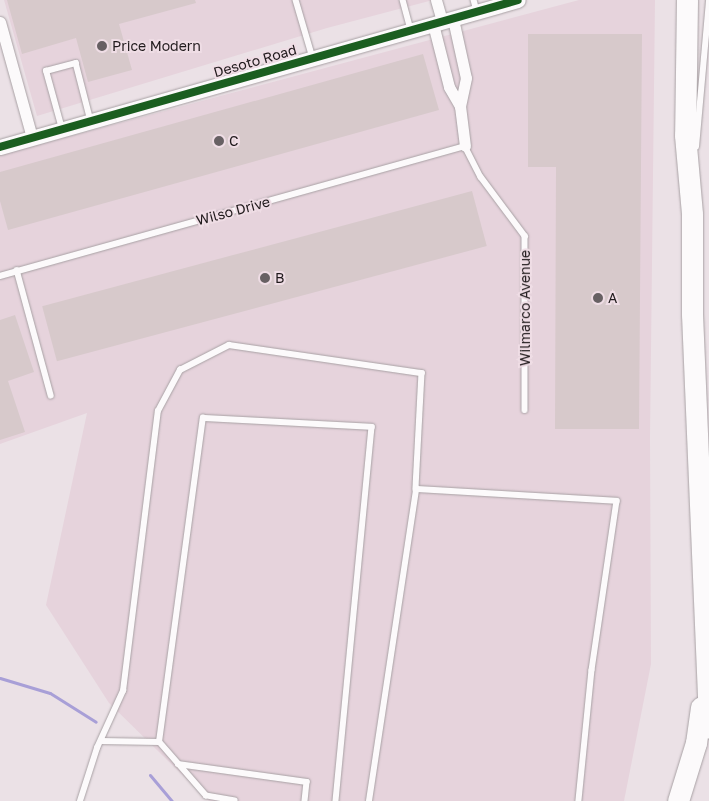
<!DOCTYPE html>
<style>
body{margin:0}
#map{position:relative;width:709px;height:801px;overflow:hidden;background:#ebe1e6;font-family:"Golos Text",sans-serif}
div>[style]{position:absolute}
.built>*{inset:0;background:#e6d3dc}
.stream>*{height:3px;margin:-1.5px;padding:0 1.5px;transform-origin:1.5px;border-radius:1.5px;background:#a89fd7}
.building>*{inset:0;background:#d7c9cb;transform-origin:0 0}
.roads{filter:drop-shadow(0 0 1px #a8a1a4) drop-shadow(0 0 1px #a8a1a4)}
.service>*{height:5.5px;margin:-2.75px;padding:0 2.75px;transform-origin:2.75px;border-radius:2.75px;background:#fcfafb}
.minor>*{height:11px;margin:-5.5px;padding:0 5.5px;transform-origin:5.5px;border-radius:5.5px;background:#fcfafb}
.tertiary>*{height:15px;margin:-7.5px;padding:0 7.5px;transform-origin:7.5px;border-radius:7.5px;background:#fcfafb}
.motorway>*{height:21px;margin:-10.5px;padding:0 10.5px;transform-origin:10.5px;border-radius:10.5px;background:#fcfafb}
.cycleway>*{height:8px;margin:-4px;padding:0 4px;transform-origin:4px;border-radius:4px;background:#1b5e20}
.dots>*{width:14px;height:14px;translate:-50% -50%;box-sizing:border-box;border:2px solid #efdde5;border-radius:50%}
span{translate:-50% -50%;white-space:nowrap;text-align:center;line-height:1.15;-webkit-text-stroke:4px #efdde5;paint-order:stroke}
.poi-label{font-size:14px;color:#201a1c}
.left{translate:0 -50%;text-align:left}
.street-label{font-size:14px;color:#201a1c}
</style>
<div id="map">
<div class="built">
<i style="clip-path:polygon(4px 0,433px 0,327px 28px,37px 116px)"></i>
<i style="clip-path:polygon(579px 0,655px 0,650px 438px,651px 664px,624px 801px,209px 801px,109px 703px,46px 605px,87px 413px,0 444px,0 155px)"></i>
</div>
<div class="stream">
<i style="left:0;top:678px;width:52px;rotate:16.7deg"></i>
<i style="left:50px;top:693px;width:54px;rotate:32.2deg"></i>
<i style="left:150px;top:775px;width:34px;rotate:50deg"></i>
</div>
<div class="building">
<i style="clip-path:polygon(7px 0,195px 0,196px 3px,119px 24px,132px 70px,88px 82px,76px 38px,22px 54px)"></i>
<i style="clip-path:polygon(528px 34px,642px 34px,639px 429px,555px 429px,556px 167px,528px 167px)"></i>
<i style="clip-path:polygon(423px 54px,439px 110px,8px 230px,0 201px,0 172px)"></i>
<i style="left:472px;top:191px;width:57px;height:445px;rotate:75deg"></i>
<i style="clip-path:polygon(15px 315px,34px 372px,8px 381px,25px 432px,0 440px,0 320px)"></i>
</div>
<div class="roads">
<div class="service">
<i style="left:296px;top:0;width:60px;rotate:73.7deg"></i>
<i style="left:403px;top:0;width:31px;rotate:75deg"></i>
<i style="left:474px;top:0;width:11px;rotate:75deg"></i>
<i style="left:62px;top:129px;width:60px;rotate:-105.4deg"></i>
<i style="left:46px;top:71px;width:31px;rotate:-15deg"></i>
<i style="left:76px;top:63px;width:60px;rotate:75.5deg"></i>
<i style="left:696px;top:147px;width:148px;rotate:-84.9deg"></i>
<i style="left:17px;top:270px;width:130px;rotate:74.8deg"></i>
<i style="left:0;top:276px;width:483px;rotate:-15.6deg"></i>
<i style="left:465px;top:146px;width:35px;rotate:63deg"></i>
<i style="left:481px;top:177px;width:74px;rotate:53.3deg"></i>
<i style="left:525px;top:236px;width:174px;rotate:90deg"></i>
<i style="left:101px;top:741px;width:58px;rotate:1deg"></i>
<i style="left:178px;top:764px;width:130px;rotate:7.9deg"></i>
<i style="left:307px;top:782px;width:19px;rotate:96deg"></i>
<i style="left:80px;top:801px;width:56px;rotate:-72.2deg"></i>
<i style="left:97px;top:748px;width:63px;rotate:-65.5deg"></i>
<i style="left:123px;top:691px;width:282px;rotate:-82.9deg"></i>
<i style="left:158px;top:411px;width:47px;rotate:-61.8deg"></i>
<i style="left:180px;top:370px;width:55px;rotate:-27deg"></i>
<i style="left:229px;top:345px;width:195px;rotate:8.3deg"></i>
<i style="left:422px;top:373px;width:116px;rotate:93deg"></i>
<i style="left:416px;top:489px;width:201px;rotate:3.4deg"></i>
<i style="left:617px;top:501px;width:171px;rotate:98.4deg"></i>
<i style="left:592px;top:670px;width:132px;rotate:95.7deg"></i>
<i style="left:235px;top:801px;width:29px;rotate:-170deg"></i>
<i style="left:206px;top:796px;width:72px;rotate:-131deg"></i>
<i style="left:159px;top:742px;width:327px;rotate:-82.3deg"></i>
<i style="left:203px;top:418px;width:169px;rotate:3deg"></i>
<i style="left:372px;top:427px;width:376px;rotate:95.5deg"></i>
<i style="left:369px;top:801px;width:316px;rotate:-81.4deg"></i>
</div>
<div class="minor">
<i style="left:436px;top:0;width:22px;rotate:74deg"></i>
<i style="left:453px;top:19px;width:60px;rotate:77.6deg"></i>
<i style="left:466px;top:78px;width:29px;rotate:102deg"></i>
<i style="left:460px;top:106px;width:40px;rotate:82.9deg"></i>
<i style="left:0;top:22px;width:119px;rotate:74.5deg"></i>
<i style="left:433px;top:24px;width:65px;rotate:75.7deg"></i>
<i style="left:449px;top:87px;width:22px;rotate:60deg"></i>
</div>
<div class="tertiary">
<i style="left:0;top:147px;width:538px;rotate:-15.84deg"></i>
</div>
<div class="motorway">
<i style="left:687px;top:0;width:135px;rotate:90.8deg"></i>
<i style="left:685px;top:135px;width:79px;rotate:84.9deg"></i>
<i style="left:692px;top:214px;width:100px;rotate:90deg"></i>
<i style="left:692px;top:314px;width:414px;rotate:87.6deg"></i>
<i style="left:678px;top:801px;width:61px;rotate:-72.8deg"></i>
<i style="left:696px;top:743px;width:36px;rotate:-82deg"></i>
</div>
</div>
<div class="cycleway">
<i style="left:0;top:147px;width:538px;rotate:-15.84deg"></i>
</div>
<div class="dots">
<i style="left:102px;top:46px;background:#676063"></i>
<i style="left:219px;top:141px;background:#676063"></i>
<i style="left:265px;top:278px;background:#676063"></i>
<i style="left:598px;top:298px;background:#676063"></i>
</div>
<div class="poi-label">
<span class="left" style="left:112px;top:46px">Price Modern</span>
<span class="left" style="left:229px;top:141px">C</span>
<span class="left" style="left:275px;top:278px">B</span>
<span class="left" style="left:608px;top:298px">A</span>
</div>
<div class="street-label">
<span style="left:255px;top:61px;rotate:-16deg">Desoto Road</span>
<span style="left:233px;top:211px;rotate:-15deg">Wilso Drive</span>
<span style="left:525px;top:308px;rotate:-90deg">Wilmarco Avenue</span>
</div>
</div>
